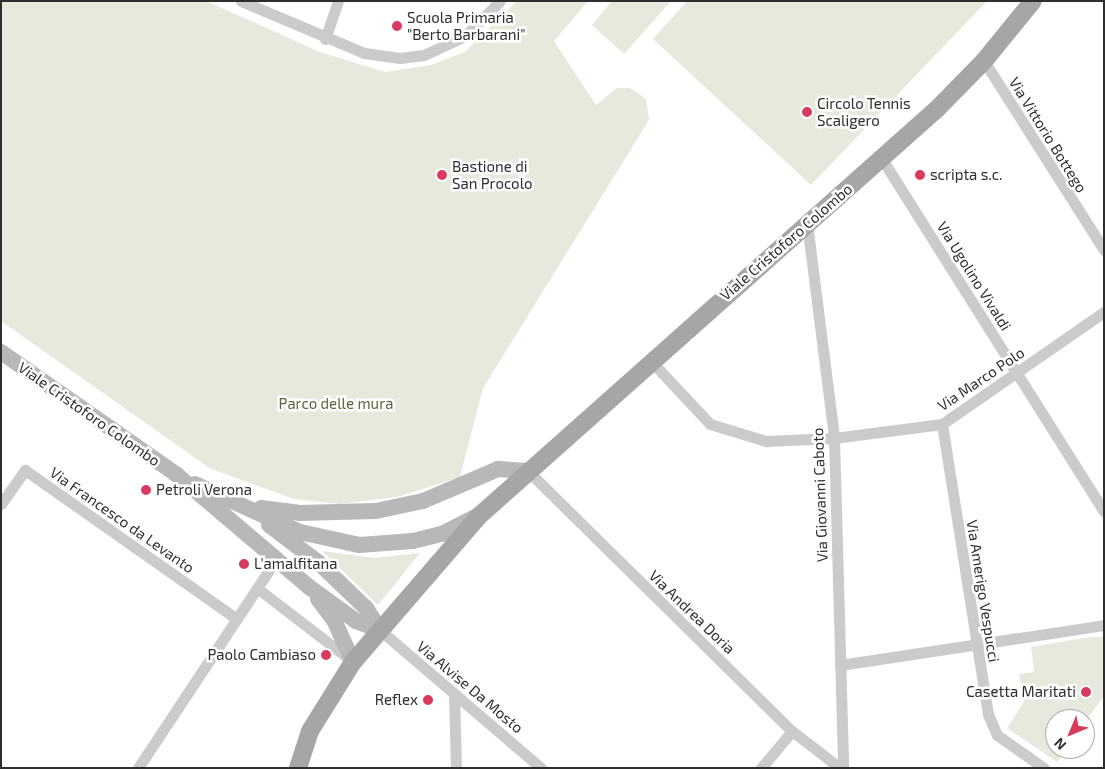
<!DOCTYPE html>
<style>
body{margin:0}
#map{position:relative;width:1105px;height:769px;overflow:hidden;background:#fff;font-family:"Exo 2",sans-serif}
div>[style]{position:absolute}
.green>*{inset:0;background:#e6eadc}
.street>*{height:11px;margin:-5.5px;padding:0 5.5px;transform-origin:5.5px;border-radius:5.5px;background:#cbcbcb}
.secondary>*{height:16px;margin:-8px;padding:0 8px;transform-origin:8px;border-radius:8px;background:#b8b8b8}
.primary>*{height:18px;margin:-9px;padding:0 9px;transform-origin:9px;border-radius:9px;background:#a6a6a6}
.dots>*{width:14px;height:14px;translate:-50% -50%;box-sizing:border-box;border:2px solid #fff;border-radius:50%}
span{translate:-50% -50%;white-space:nowrap;text-align:center;line-height:1.15;-webkit-text-stroke:5px #fff;paint-order:stroke}
.poi-label{font-size:15px;color:#2e2e2e}
.left{translate:0 -50%;text-align:left}
.right{translate:-100% -50%;text-align:right}
.street-label{font-size:15px;color:#2e2e2e}
.park-label{font-size:15px;color:#57663e}
.frame{position:absolute;inset:0;border:2px solid #2e2e2e;pointer-events:none}
.north{position:absolute;left:1045px;top:709px;width:50px;height:50px;box-sizing:border-box;background:#fff;border:1px solid #ababab;border-radius:50%;rotate:225deg;font-size:14px;font-weight:700;line-height:20px;text-align:center;color:#2e2e2e}
.north::after{content:'';display:block;margin:auto;width:18px;height:22px;background:#d93b5e;clip-path:polygon(50% 0,100% 100%,50% 72%,0 100%)}
</style>
<div id="map">
<div class="green">
<i style="clip-path:polygon(1px 1px,206px 1px,320px 52px,385px 72px,431px 65px,465px 52px,517px 1px,588px 1px,554px 41px,596px 105px,617px 88px,630px 88px,646px 99px,649px 120px,483px 388px,460px 477px,397px 497px,339px 504px,294px 499px,211px 469px,1px 321px)"></i>
<i style="clip-path:polygon(612px 1px,671px 1px,624px 54px,592px 25px)"></i>
<i style="clip-path:polygon(687px 1px,987px 1px,811px 185px,653px 39px)"></i>
<i style="clip-path:polygon(322px 551px,375px 558px,420px 553px,378px 605px)"></i>
<i style="clip-path:polygon(1090px 637px,1104px 637px,1104px 696px,1085px 722px,1085px 719px,1055px 719px,1055px 749px,1066px 749px,1057px 762px,1007px 728px,1024px 702px,1019px 674px,1034px 672px,1031px 647px)"></i>
</div>
<div class="street">
<i style="left:241px;top:1px;width:134px;rotate:22.9deg"></i>
<i style="left:364px;top:53px;width:36px;rotate:8deg"></i>
<i style="left:400px;top:58px;width:24px;rotate:-7deg"></i>
<i style="left:424px;top:55px;width:45px;rotate:-24.9deg"></i>
<i style="left:465px;top:36px;width:49px;rotate:-45deg"></i>
<i style="left:325px;top:39px;width:40px;rotate:-71.1deg"></i>
<i style="left:984px;top:61px;width:224px;rotate:57.6deg"></i>
<i style="left:882px;top:159px;width:416px;rotate:57.8deg"></i>
<i style="left:807px;top:223px;width:217px;rotate:82.8deg"></i>
<i style="left:834px;top:438px;width:330px;rotate:88.4deg"></i>
<i style="left:651px;top:361px;width:86px;rotate:46.9deg"></i>
<i style="left:710px;top:424px;width:59px;rotate:16.9deg"></i>
<i style="left:766px;top:441px;width:68px;rotate:-2.5deg"></i>
<i style="left:834px;top:438px;width:109px;rotate:-7.4deg"></i>
<i style="left:942px;top:424px;width:197px;rotate:-34.7deg"></i>
<i style="left:942px;top:424px;width:294px;rotate:81deg"></i>
<i style="left:988px;top:714px;width:23px;rotate:67deg"></i>
<i style="left:997px;top:735px;width:57px;rotate:35.1deg"></i>
<i style="left:528px;top:471px;width:371px;rotate:44.6deg"></i>
<i style="left:792px;top:731px;width:61px;rotate:37.6deg"></i>
<i style="left:1px;top:504px;width:42px;rotate:-54.8deg"></i>
<i style="left:25px;top:470px;width:259px;rotate:35.1deg"></i>
<i style="left:257px;top:588px;width:118px;rotate:37.5deg"></i>
<i style="left:380px;top:630px;width:212px;rotate:40.6deg"></i>
<i style="left:840px;top:665px;width:267px;rotate:-8.6deg"></i>
<i style="left:454px;top:693px;width:75px;rotate:88.5deg"></i>
<i style="left:138px;top:768px;width:248px;rotate:-56.5deg"></i>
<i style="left:761px;top:768px;width:48px;rotate:-50deg"></i>
</div>
<div class="secondary">
<i style="left:1px;top:352px;width:215px;rotate:34.9deg"></i>
<i style="left:177px;top:475px;width:173px;rotate:40.3deg"></i>
<i style="left:309px;top:587px;width:58px;rotate:35.9deg"></i>
<i style="left:356px;top:621px;width:26px;rotate:21deg"></i>
<i style="left:195px;top:484px;width:115px;rotate:24.6deg"></i>
<i style="left:300px;top:532px;width:60px;rotate:12.4deg"></i>
<i style="left:359px;top:545px;width:54px;rotate:-4.2deg"></i>
<i style="left:413px;top:541px;width:32px;rotate:-14deg"></i>
<i style="left:444px;top:533px;width:38px;rotate:-27deg"></i>
<i style="left:261px;top:508px;width:38px;rotate:7deg"></i>
<i style="left:299px;top:513px;width:77px;rotate:-1.5deg"></i>
<i style="left:376px;top:511px;width:48px;rotate:-12deg"></i>
<i style="left:423px;top:501px;width:82px;rotate:-23.1deg"></i>
<i style="left:498px;top:469px;width:30px;rotate:4deg"></i>
<i style="left:269px;top:525px;width:63px;rotate:37.2deg"></i>
<i style="left:319px;top:563px;width:65px;rotate:43.8deg"></i>
<i style="left:366px;top:608px;width:26px;rotate:58deg"></i>
<i style="left:318px;top:599px;width:26px;rotate:53deg"></i>
<i style="left:334px;top:620px;width:46px;rotate:65.7deg"></i>
</div>
<div class="primary">
<i style="left:298px;top:768px;width:39px;rotate:-72deg"></i>
<i style="left:310px;top:731px;width:81px;rotate:-58.1deg"></i>
<i style="left:353px;top:662px;width:193px;rotate:-49.2deg"></i>
<i style="left:479px;top:516px;width:613px;rotate:-41.63deg"></i>
<i style="left:937px;top:109px;width:67px;rotate:-45.6deg"></i>
<i style="left:984px;top:61px;width:77px;rotate:-50.8deg"></i>
</div>
<div class="dots">
<i style="left:397px;top:26px;background:#d93b5e"></i>
<i style="left:807px;top:112px;background:#d93b5e"></i>
<i style="left:442px;top:175px;background:#d93b5e"></i>
<i style="left:920px;top:175px;background:#d93b5e"></i>
<i style="left:146px;top:490px;background:#d93b5e"></i>
<i style="left:244px;top:564px;background:#d93b5e"></i>
<i style="left:326px;top:655px;background:#d93b5e"></i>
<i style="left:1086px;top:692px;background:#d93b5e"></i>
<i style="left:428px;top:700px;background:#d93b5e"></i>
</div>
<div class="poi-label">
<span class="left" style="left:407px;top:26px">Scuola Primaria<br>"Berto Barbarani"</span>
<span class="left" style="left:817px;top:112px">Circolo Tennis<br>Scaligero</span>
<span class="left" style="left:452px;top:175px">Bastione di<br>San Procolo</span>
<span class="left" style="left:930px;top:175px">scripta s.c.</span>
<span class="left" style="left:156px;top:490px">Petroli Verona</span>
<span class="left" style="left:254px;top:564px">L'amalfitana</span>
<span class="right" style="left:316px;top:655px">Paolo Cambiaso</span>
<span class="right" style="left:1076px;top:692px">Casetta Maritati</span>
<span class="right" style="left:418px;top:700px">Reflex</span>
</div>
<div class="street-label">
<span style="left:1048px;top:135px;rotate:58deg">Via Vittorio Bottego</span>
<span style="left:786px;top:242px;rotate:-41deg">Viale Cristoforo Colombo</span>
<span style="left:974px;top:276px;rotate:58deg">Via Ugolino Vivaldi</span>
<span style="left:981px;top:379px;rotate:-34deg">Via Marco Polo</span>
<span style="left:89px;top:414px;rotate:35deg">Viale Cristoforo Colombo</span>
<span style="left:820px;top:495px;rotate:-92deg">Via Giovanni Caboto</span>
<span style="left:122px;top:520px;rotate:35deg">Via Francesco da Levanto</span>
<span style="left:983px;top:591px;rotate:81deg">Via Amerigo Vespucci</span>
<span style="left:692px;top:612px;rotate:44deg">Via Andrea Doria</span>
<span style="left:470px;top:687px;rotate:40deg">Via Alvise Da Mosto</span>
</div>
<div class="park-label">
<span style="left:336px;top:404px">Parco delle mura</span>
</div>
<div class="frame"></div>
<div class="north">N</div>
</div>
